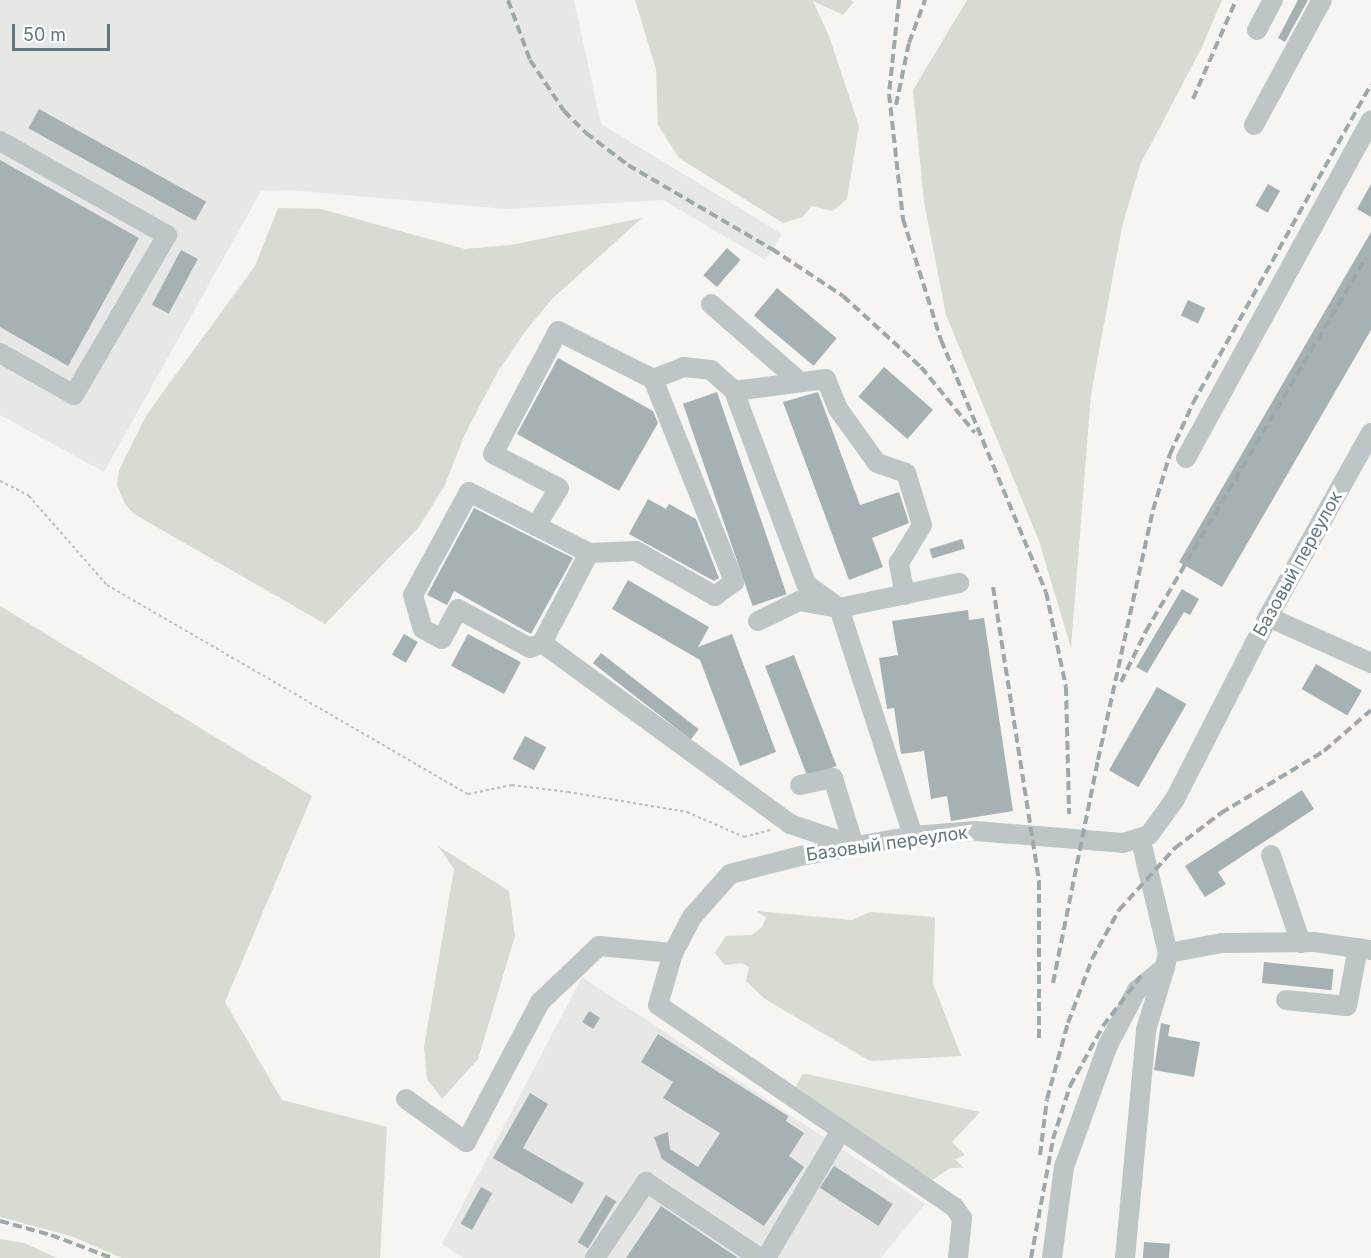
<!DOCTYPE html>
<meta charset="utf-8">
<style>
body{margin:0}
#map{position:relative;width:1371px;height:1258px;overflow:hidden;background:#f6f5f2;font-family:Inter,sans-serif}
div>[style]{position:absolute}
.built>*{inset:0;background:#e7e7e6}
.green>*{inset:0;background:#d7dbd1}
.building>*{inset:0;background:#a6b1b4;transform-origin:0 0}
.path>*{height:2px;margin-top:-1px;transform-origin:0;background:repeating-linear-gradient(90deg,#b8bdbe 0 3px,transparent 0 6px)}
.minor>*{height:20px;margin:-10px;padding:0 10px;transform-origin:10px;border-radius:10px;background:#bec5c7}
.rail>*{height:4px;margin-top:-2px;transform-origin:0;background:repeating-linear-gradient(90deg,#9da8ab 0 9px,transparent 0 13.5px)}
span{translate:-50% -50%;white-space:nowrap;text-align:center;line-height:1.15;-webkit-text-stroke:6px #fff;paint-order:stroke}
.street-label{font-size:18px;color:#60777e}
.scale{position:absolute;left:12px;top:24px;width:98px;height:27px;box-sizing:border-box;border:3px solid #60777e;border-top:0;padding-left:8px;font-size:18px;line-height:21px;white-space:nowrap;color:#60777e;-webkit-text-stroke:4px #fff;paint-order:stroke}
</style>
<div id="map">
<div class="built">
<i style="clip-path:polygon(0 0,574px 0,601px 124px,782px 234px,765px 260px,663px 200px,506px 209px,289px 190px,261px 191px,104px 472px,0 415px)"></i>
<i style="clip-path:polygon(582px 977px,925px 1204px,881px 1258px,464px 1258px,442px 1244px)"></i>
</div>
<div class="green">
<i style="clip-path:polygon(635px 0,851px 0,854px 2px,843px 15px,813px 1px,829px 36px,859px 126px,847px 199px,833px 211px,811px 206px,803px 217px,783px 223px,679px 158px,658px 125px,656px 69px)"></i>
<i style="clip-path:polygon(967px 0,1222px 0,1202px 47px,1140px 165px,1122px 227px,1091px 394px,1071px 648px,1039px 541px,946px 315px,924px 202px,913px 90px)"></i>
<i style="clip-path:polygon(278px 208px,321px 209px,465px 249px,511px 245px,642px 218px,552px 299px,524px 333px,498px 371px,465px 434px,444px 487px,418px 528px,325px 624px,134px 514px,125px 504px,117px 485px,119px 470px,147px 414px,255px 266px)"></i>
<i style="clip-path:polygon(0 606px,312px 796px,225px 1002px,282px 1100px,387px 1127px,380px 1258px,122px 1258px,71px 1236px,0 1217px)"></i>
<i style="clip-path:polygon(438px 846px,509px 891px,515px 936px,478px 1059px,442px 1099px,427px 1079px,424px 1047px,454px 869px)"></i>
<i style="clip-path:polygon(757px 911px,852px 920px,870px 912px,935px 917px,933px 983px,961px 1056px,870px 1061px,765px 999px,746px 981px,749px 967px,742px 963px,725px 965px,715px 953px,726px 936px,752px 935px,762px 927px,766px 918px)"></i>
<i style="clip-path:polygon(806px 1074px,980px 1112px,952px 1142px,965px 1155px,955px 1159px,964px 1168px,950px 1168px,931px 1181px,795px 1088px,802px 1075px)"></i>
<i style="clip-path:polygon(0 1239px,24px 1243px,57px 1258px,0 1258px)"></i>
</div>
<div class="building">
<i style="clip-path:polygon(1298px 0,1308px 0,1285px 42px,1278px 38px)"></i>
<i style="left:39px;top:109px;width:191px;height:22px;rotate:29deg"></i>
<i style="clip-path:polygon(0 160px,139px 238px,68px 366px,0 327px)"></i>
<i style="left:1268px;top:184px;width:14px;height:25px;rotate:30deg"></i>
<i style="clip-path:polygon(1371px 184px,1371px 217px,1357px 209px)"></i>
<i style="clip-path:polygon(1371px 232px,1371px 330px,1222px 587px,1179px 562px)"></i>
<i style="left:727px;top:248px;width:18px;height:36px;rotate:41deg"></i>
<i style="left:181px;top:250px;width:19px;height:62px;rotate:28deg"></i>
<i style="left:777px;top:288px;width:78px;height:36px;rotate:40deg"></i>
<i style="left:1188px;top:300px;width:19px;height:17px;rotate:25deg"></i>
<i style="clip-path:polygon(558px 358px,653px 411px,658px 423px,619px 491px,517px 434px)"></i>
<i style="left:884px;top:367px;width:65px;height:39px;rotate:41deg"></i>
<i style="left:717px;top:392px;width:214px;height:36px;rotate:71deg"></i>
<i style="clip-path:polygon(818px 392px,860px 505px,899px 492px,909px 523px,872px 538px,883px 567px,849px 580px,783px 402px)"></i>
<i style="clip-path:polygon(648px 499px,666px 509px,669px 504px,696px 519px,719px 578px,714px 581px,629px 534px)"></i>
<i style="clip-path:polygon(474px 508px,573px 558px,531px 634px,454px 591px,447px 605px,427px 595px)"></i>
<i style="left:962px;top:539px;width:10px;height:34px;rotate:73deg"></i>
<i style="clip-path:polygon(628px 580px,709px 627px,698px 647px,732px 634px,776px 752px,740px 766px,700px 660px,612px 609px)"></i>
<i style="clip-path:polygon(1182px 589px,1199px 599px,1190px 615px,1184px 612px,1147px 673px,1136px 667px)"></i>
<i style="clip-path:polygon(968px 610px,969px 620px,984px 618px,1013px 811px,951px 821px,947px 796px,931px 799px,924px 751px,901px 754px,894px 708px,887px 709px,879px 658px,898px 655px,892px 621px)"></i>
<i style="left:404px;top:634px;width:16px;height:24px;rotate:30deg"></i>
<i style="left:468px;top:634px;width:60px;height:36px;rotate:28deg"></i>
<i style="left:601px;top:653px;width:124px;height:13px;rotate:38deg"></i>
<i style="left:794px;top:655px;width:119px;height:31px;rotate:69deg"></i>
<i style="left:1316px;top:664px;width:53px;height:29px;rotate:30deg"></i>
<i style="left:1157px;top:687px;width:34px;height:96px;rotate:30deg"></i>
<i style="left:525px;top:736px;width:24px;height:26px;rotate:28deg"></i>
<i style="clip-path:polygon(1302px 790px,1314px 809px,1218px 872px,1226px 884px,1205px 897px,1185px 866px)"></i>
<i style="left:1264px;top:962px;width:70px;height:21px;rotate:6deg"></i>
<i style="left:589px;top:1011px;width:13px;height:13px;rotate:32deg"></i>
<i style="clip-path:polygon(1161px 1023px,1170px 1025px,1168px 1036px,1200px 1042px,1194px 1077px,1154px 1070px)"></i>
<i style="clip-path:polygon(658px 1034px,788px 1116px,786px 1121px,804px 1133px,789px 1156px,804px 1167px,764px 1226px,662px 1159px,654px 1137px,668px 1132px,670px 1149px,698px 1167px,720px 1133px,663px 1098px,673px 1082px,641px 1062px)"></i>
<i style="clip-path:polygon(530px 1093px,548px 1104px,523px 1148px,584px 1183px,572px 1204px,493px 1158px)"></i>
<i style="left:834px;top:1166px;width:70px;height:26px;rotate:33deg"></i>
<i style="left:481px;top:1187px;width:13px;height:42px;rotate:29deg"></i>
<i style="left:606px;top:1195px;width:12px;height:55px;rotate:31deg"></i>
<i style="clip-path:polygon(661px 1206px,738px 1258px,626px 1258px)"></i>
<i style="left:1144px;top:1242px;width:26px;height:16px;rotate:4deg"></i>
</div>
<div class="path">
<i style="left:0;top:481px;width:33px;rotate:27deg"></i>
<i style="left:29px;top:496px;width:118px;rotate:48.8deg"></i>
<i style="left:107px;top:585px;width:417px;rotate:30.1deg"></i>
<i style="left:468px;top:794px;width:45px;rotate:-11.6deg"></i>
<i style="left:512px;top:785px;width:56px;rotate:7.1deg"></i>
<i style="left:568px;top:792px;width:121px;rotate:9.5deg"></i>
<i style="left:687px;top:812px;width:62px;rotate:23.7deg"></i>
<i style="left:744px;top:837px;width:27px;rotate:-15deg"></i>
</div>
<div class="minor">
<i style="left:1257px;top:30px;width:34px;rotate:-62deg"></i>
<i style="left:1254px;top:125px;width:142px;rotate:-61.5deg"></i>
<i style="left:0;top:141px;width:192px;rotate:29.4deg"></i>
<i style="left:167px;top:235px;width:185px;rotate:120.2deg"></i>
<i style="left:74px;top:395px;width:85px;rotate:-150.4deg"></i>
<i style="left:711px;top:304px;width:118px;rotate:41.2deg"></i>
<i style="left:653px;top:379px;width:219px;rotate:68.2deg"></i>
<i style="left:734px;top:582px;width:24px;rotate:144deg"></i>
<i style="left:715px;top:596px;width:91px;rotate:-150.3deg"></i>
<i style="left:636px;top:551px;width:47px;rotate:177.6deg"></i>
<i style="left:589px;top:553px;width:59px;rotate:-153deg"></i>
<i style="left:536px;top:526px;width:44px;rotate:-58.8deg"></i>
<i style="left:559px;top:488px;width:74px;rotate:-152.7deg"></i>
<i style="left:493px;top:454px;width:139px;rotate:-62.1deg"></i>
<i style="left:558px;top:331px;width:106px;rotate:26.8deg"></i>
<i style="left:653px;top:379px;width:33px;rotate:-21deg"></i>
<i style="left:684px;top:367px;width:27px;rotate:6deg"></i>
<i style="left:711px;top:370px;width:31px;rotate:42deg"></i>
<i style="left:1186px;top:458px;width:385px;rotate:-61.3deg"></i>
<i style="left:536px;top:526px;width:75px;rotate:-153.1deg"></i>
<i style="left:469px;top:492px;width:117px;rotate:118.5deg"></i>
<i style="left:413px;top:595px;width:35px;rotate:74deg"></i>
<i style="left:423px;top:629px;width:21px;rotate:28deg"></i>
<i style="left:442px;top:639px;width:34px;rotate:-62deg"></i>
<i style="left:458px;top:609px;width:82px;rotate:28.4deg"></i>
<i style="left:530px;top:648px;width:13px;rotate:-23deg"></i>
<i style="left:589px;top:553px;width:102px;rotate:117.6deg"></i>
<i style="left:542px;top:643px;width:307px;rotate:36.1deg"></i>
<i style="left:790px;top:824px;width:65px;rotate:18.7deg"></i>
<i style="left:905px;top:595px;width:33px;rotate:-101deg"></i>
<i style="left:899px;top:563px;width:44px;rotate:-58.8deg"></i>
<i style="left:922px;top:525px;width:54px;rotate:-107.1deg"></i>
<i style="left:906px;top:473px;width:31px;rotate:-161deg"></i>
<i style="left:877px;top:463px;width:67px;rotate:-125.8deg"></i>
<i style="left:838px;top:409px;width:32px;rotate:-112deg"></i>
<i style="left:826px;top:379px;width:93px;rotate:172.6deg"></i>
<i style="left:734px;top:391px;width:206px;rotate:69.5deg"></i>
<i style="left:806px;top:584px;width:41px;rotate:36deg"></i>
<i style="left:839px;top:608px;width:240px;rotate:72deg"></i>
<i style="left:1268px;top:617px;width:113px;rotate:24.1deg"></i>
<i style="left:758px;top:621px;width:46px;rotate:-26deg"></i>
<i style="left:799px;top:601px;width:41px;rotate:9.9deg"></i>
<i style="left:839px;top:608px;width:123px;rotate:-11.8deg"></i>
<i style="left:800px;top:785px;width:34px;rotate:-12deg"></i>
<i style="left:833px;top:778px;width:71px;rotate:72.8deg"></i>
<i style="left:1271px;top:855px;width:93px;rotate:71.2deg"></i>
<i style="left:1168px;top:953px;width:55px;rotate:-10.5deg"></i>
<i style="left:1222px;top:943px;width:92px;rotate:-0.6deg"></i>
<i style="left:1314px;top:942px;width:58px;rotate:8deg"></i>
<i style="left:1286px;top:1000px;width:61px;rotate:5.6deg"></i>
<i style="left:1347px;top:1006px;width:59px;rotate:-79.3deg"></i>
<i style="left:406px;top:1099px;width:74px;rotate:35.6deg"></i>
<i style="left:466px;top:1142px;width:158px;rotate:-62.1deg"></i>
<i style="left:540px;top:1002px;width:81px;rotate:-43.5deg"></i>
<i style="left:599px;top:946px;width:74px;rotate:5.4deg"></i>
<i style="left:595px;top:1258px;width:92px;rotate:-56.1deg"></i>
<i style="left:646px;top:1182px;width:137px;rotate:33.7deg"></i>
<i style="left:766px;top:1258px;width:146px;rotate:-59.6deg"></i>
<i style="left:958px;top:1258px;width:40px;rotate:-84.3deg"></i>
<i style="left:962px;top:1218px;width:14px;rotate:-126deg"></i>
<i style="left:954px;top:1207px;width:358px;rotate:-145.7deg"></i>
<i style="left:658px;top:1005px;width:54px;rotate:-73.9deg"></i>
<i style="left:673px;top:953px;width:41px;rotate:-62.2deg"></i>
<i style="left:692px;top:917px;width:57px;rotate:-48.5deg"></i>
<i style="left:730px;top:874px;width:72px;rotate:-14.4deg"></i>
<i style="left:800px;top:856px;width:115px;rotate:-10deg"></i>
<i style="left:913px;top:836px;width:62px;rotate:-4.6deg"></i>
<i style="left:975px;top:831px;width:148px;rotate:4.6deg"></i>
<i style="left:1123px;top:843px;width:27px;rotate:-17deg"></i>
<i style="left:1149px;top:835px;width:44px;rotate:-54.2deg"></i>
<i style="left:1175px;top:799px;width:204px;rotate:-62.9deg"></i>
<i style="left:1268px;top:617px;width:211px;rotate:-60.8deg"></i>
<i style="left:1052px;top:1258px;width:92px;rotate:-82.5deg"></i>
<i style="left:1064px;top:1167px;width:130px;rotate:-70.2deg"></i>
<i style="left:1108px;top:1045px;width:62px;rotate:-62.2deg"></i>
<i style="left:1137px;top:990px;width:36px;rotate:-39deg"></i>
<i style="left:1165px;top:967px;width:14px;rotate:-78deg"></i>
<i style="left:1168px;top:953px;width:115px;rotate:-103.6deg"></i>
<i style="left:1125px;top:1258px;width:229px;rotate:-84.7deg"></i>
<i style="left:1146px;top:1030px;width:66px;rotate:-73.2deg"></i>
</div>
<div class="rail">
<i style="left:508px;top:0;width:64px;rotate:69.9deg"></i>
<i style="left:530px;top:60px;width:61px;rotate:56.3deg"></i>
<i style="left:564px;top:111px;width:31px;rotate:45deg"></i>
<i style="left:586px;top:133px;width:53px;rotate:37.3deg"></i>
<i style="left:628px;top:165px;width:167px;rotate:30.3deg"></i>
<i style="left:772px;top:249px;width:85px;rotate:33.5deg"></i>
<i style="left:843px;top:296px;width:105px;rotate:42.3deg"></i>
<i style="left:921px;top:367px;width:85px;rotate:50.7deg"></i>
<i style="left:899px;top:0;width:95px;rotate:96.1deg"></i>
<i style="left:889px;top:94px;width:126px;rotate:83.6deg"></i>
<i style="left:903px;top:219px;width:127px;rotate:72.6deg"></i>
<i style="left:941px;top:340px;width:273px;rotate:67.4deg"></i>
<i style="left:1046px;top:592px;width:97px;rotate:78.1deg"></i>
<i style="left:1066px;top:687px;width:127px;rotate:88.6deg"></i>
<i style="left:1193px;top:99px;width:108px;rotate:-66.5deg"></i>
<i style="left:896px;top:105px;width:63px;rotate:-78.2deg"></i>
<i style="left:909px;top:43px;width:46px;rotate:-69.6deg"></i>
<i style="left:993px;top:587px;width:298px;rotate:81.1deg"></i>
<i style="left:1039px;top:881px;width:157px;rotate:90deg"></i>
<i style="left:1121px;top:682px;width:57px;rotate:-63.9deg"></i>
<i style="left:1146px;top:631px;width:433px;rotate:-59.5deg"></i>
<i style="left:1053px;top:983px;width:227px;rotate:-78.6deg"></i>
<i style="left:1098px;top:760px;width:256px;rotate:-77.6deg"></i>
<i style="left:1153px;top:510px;width:59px;rotate:-73.1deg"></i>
<i style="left:1170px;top:454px;width:56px;rotate:-65.7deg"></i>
<i style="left:1193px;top:403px;width:365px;rotate:-60.8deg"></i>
<i style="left:1040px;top:1155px;width:56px;rotate:-82.9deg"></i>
<i style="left:1047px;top:1099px;width:79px;rotate:-74.6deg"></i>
<i style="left:1068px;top:1023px;width:68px;rotate:-69.4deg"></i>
<i style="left:1092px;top:959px;width:56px;rotate:-61.1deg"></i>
<i style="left:1119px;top:910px;width:84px;rotate:-47.9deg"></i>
<i style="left:1175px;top:848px;width:58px;rotate:-37.3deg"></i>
<i style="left:1221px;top:813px;width:120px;rotate:-31deg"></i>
<i style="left:1324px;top:751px;width:62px;rotate:-41.1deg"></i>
<i style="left:0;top:1221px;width:53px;rotate:15.4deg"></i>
<i style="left:51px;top:1235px;width:65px;rotate:20.7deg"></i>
<i style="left:1031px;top:1258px;width:121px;rotate:-79.5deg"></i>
<i style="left:1053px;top:1139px;width:56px;rotate:-72.2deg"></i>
<i style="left:1070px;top:1086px;width:68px;rotate:-61.2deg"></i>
<i style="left:1103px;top:1026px;width:64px;rotate:-52.6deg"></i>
</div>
<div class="street-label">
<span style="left:1298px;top:564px;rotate:-61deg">Базовый переулок</span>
<span style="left:887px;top:844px;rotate:-8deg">Базовый переулок</span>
</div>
<div class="scale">50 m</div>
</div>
